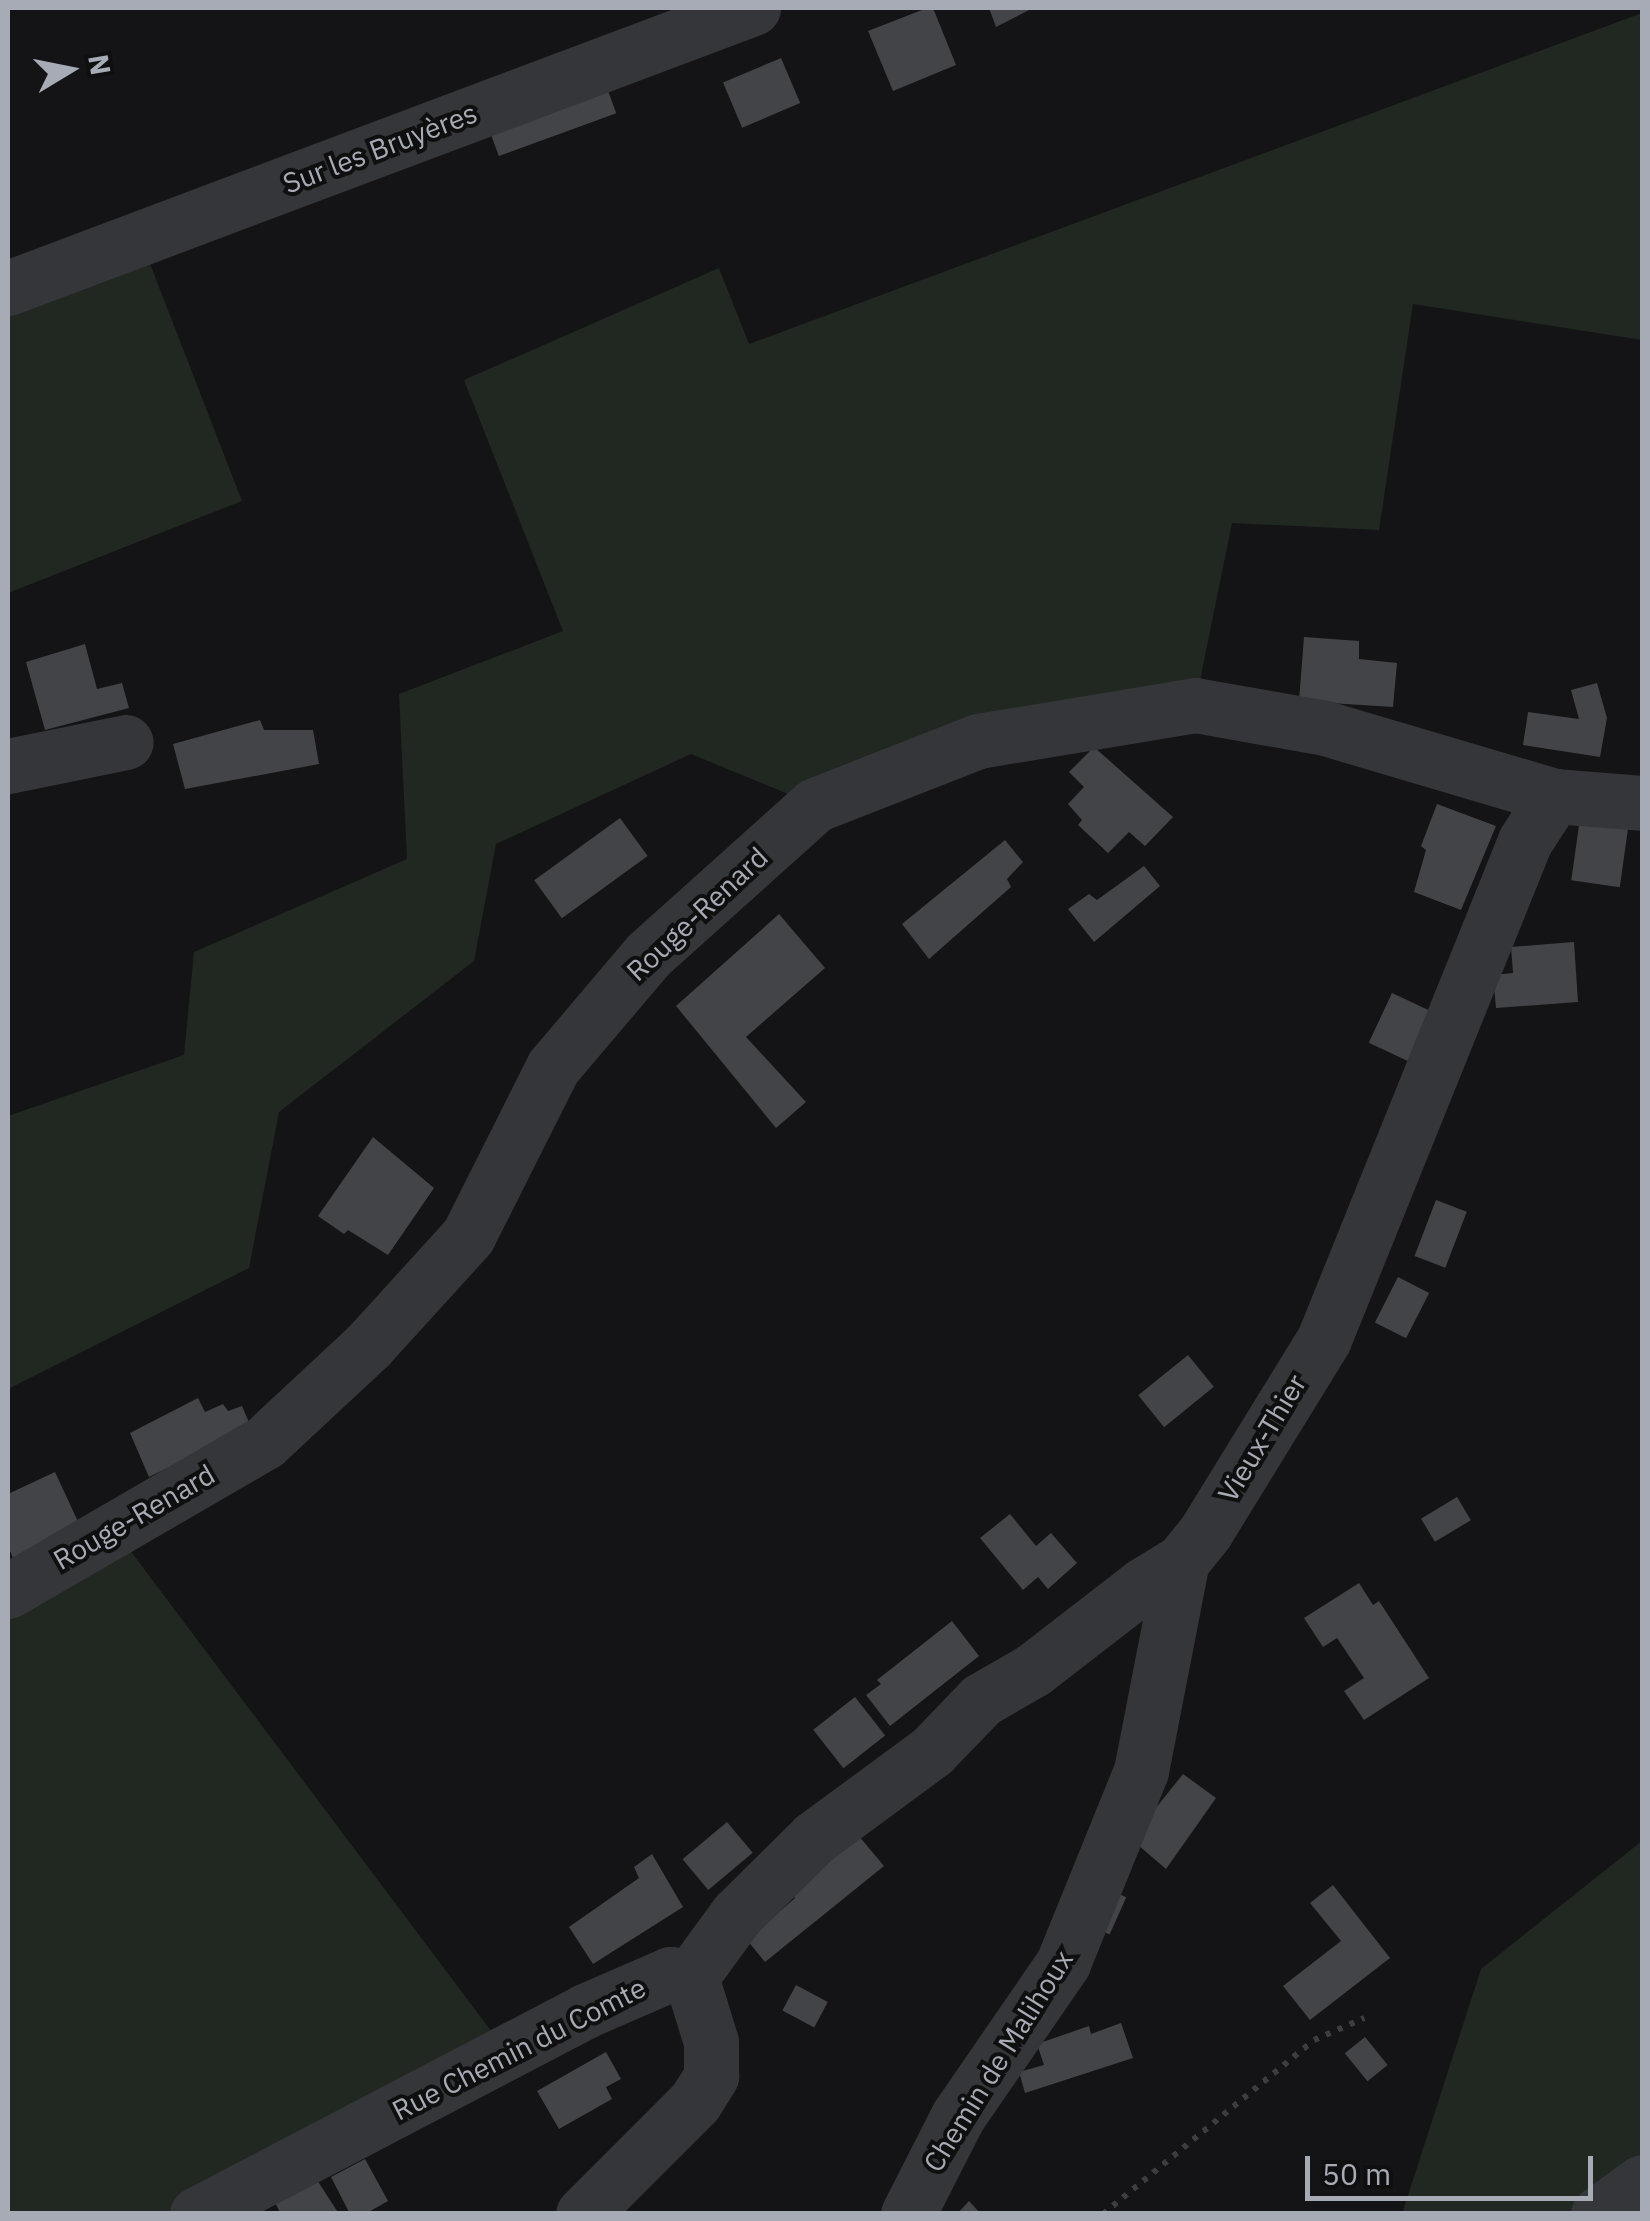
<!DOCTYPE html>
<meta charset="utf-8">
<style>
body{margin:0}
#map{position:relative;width:1650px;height:2221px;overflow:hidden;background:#141416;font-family:"IBM Plex Sans",sans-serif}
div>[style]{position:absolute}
.green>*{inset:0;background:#202821}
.building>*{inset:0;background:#434448;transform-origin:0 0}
.path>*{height:6px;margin-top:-3px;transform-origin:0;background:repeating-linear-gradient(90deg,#3b3d41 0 5px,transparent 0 13px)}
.minor>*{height:55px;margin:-27.5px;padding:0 27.5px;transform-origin:27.5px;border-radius:27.5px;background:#35363a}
span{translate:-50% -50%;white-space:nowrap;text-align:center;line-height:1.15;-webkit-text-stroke:8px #0f0f10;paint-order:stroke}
.street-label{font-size:28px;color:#a7abb5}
.frame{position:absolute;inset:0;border:10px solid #a7abb5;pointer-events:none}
.north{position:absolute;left:20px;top:20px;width:100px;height:100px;-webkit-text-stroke:8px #0f0f10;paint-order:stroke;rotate:80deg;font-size:28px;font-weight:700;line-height:40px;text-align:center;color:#a7abb5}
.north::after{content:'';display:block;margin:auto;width:35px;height:45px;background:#a7abb5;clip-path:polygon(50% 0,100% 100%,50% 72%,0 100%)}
.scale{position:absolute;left:1305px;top:2156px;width:288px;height:45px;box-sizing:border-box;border:5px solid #a7abb5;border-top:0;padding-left:12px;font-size:30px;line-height:35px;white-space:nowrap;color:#a7abb5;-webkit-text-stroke:8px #0f0f10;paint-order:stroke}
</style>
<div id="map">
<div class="green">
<i style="clip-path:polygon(1642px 13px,1642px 340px,1413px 304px,1379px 530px,1232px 523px,1195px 705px,815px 805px,691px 754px,496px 844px,474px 961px,279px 1112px,249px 1268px,8px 1389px,8px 1116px,184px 1055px,194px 952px,407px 859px,399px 694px,563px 631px,464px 380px,719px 268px,749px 344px)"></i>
<i style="clip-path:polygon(140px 238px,242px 501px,8px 593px,8px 288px)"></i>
<i style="clip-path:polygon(114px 1529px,507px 2052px,197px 2213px,8px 2213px,8px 1591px)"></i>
<i style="clip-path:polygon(1642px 1841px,1642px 2213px,1402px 2214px,1481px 1969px)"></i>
</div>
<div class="building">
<i style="clip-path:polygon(927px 8px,933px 8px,956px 65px,893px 91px,868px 31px)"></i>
<i style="clip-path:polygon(989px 8px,1033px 8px,996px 27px)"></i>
<i style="left:781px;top:58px;width:49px;height:63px;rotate:67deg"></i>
<i style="left:607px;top:88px;width:27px;height:125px;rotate:70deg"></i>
<i style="clip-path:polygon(1304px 637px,1359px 641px,1359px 659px,1397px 663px,1393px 707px,1299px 701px)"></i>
<i style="clip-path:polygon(85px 644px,97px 689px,122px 683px,129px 708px,45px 730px,26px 662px)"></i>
<i style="clip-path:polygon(1597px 683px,1607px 718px,1600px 757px,1523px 745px,1528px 712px,1579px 719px,1571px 690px)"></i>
<i style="clip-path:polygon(260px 720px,264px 730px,313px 730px,319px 764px,185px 789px,173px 744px)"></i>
<i style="clip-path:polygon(1094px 747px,1173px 817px,1145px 846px,1129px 832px,1108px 853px,1078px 825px,1082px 820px,1068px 804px,1084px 787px,1069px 772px)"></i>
<i style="clip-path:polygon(1437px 804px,1496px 826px,1461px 910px,1414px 892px,1426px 850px,1421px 846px)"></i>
<i style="left:1581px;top:811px;width:49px;height:70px;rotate:8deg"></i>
<i style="left:620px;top:818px;width:47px;height:106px;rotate:54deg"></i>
<i style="clip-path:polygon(1005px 840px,1023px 862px,1007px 879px,1011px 887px,929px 959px,902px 924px)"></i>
<i style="clip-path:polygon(1144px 866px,1160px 886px,1094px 942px,1068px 909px,1089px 894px,1097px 900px)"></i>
<i style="clip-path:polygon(779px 914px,825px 968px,746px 1037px,806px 1102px,776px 1128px,676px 1006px)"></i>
<i style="clip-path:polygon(1574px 942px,1578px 1002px,1496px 1008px,1493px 975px,1513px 973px,1511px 947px)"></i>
<i style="left:1392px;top:993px;width:43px;height:55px;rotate:25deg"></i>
<i style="clip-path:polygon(373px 1137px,434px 1188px,388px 1255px,348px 1230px,344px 1234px,318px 1216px)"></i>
<i style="left:1436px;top:1200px;width:33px;height:60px;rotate:21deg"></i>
<i style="left:1398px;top:1277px;width:35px;height:51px;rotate:27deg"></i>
<i style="left:1188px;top:1355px;width:41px;height:64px;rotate:51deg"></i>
<i style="clip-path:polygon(198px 1398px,205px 1412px,223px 1404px,228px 1411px,242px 1406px,251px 1427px,149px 1477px,130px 1433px)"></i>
<i style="clip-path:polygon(55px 1472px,81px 1528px,14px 1561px,8px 1546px,8px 1494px)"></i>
<i style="left:1457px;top:1497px;width:27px;height:42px;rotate:59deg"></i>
<i style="clip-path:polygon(1010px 1514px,1036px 1546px,1051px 1533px,1077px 1563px,1048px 1589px,1038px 1577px,1023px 1590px,980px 1538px)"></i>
<i style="clip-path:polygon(1359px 1583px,1373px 1605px,1379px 1601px,1429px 1678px,1364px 1720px,1344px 1691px,1364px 1678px,1337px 1638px,1323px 1647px,1304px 1618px)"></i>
<i style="clip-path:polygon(952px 1621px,979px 1656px,890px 1726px,866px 1695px,881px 1684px,877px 1680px)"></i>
<i style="left:855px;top:1697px;width:49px;height:53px;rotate:52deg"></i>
<i style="clip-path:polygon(1183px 1774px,1216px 1798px,1166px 1869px,1131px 1839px)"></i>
<i style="left:727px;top:1822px;width:40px;height:58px;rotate:50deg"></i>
<i style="clip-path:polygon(858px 1835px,884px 1866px,765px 1962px,747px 1940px,795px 1898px,791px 1893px)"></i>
<i style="clip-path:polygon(652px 1854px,683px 1907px,593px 1964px,569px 1927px,639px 1878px,634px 1867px)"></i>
<i style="clip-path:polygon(1333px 1885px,1390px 1958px,1310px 2020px,1283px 1986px,1341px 1941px,1310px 1903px)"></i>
<i style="left:1108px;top:1889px;width:20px;height:41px;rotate:24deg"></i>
<i style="left:796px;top:1985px;width:36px;height:29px;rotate:28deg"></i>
<i style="clip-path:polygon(1121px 2023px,1133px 2058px,1025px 2093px,1019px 2072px,1044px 2065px,1037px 2044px,1089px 2026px,1091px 2034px)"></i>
<i style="left:1365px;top:2037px;width:36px;height:26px;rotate:51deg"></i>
<i style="clip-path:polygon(606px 2052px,621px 2079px,606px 2087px,612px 2099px,559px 2129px,537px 2091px)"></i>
<i style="clip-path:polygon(365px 2159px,388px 2201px,365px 2214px,350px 2214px,331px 2177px)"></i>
<i style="clip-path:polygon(317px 2180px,339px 2214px,281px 2214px,274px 2201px)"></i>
<i style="clip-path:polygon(969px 2201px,981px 2214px,957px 2214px)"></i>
</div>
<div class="path">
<i style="left:1103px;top:2214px;width:273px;rotate:-39.5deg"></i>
<i style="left:1314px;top:2040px;width:55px;rotate:-23.7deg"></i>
</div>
<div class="minor">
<i style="left:8px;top:288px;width:796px;rotate:-20.6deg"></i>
<i style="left:8px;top:766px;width:120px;rotate:-11.5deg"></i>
<i style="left:8px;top:1591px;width:297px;rotate:-30.1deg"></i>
<i style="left:265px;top:1442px;width:141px;rotate:-43deg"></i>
<i style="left:368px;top:1346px;width:149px;rotate:-47.7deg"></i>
<i style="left:468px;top:1236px;width:189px;rotate:-63.3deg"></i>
<i style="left:553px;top:1067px;width:148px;rotate:-49.7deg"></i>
<i style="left:649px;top:954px;width:223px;rotate:-41.9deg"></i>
<i style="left:815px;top:805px;width:175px;rotate:-21.4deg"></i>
<i style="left:978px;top:741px;width:220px;rotate:-9.4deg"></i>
<i style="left:1195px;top:705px;width:132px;rotate:10deg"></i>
<i style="left:1325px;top:728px;width:239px;rotate:16.5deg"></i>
<i style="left:1554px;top:796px;width:88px;rotate:4.5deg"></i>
<i style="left:691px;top:1977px;width:78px;rotate:-53.9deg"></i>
<i style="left:737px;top:1914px;width:108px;rotate:-44.6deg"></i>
<i style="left:814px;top:1838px;width:147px;rotate:-36.4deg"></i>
<i style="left:932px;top:1751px;width:71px;rotate:-46.1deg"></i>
<i style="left:981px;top:1700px;width:60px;rotate:-30deg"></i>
<i style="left:1033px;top:1670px;width:139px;rotate:-37.7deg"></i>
<i style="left:1143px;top:1585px;width:46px;rotate:-31.6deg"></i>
<i style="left:1182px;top:1561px;width:38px;rotate:-51deg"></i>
<i style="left:1206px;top:1531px;width:225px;rotate:-58.4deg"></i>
<i style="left:1324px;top:1339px;width:537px;rotate:-68.02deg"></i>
<i style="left:1525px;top:841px;width:54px;rotate:-57.2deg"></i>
<i style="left:197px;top:2214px;width:438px;rotate:-27.6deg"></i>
<i style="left:585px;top:2011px;width:93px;rotate:-23.5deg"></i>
<i style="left:670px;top:1974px;width:21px;rotate:8deg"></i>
<i style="left:583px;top:2214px;width:158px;rotate:-45deg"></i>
<i style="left:695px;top:2102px;width:31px;rotate:-58deg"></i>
<i style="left:711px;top:2076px;width:34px;rotate:-90deg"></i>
<i style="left:711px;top:2042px;width:68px;rotate:-107.1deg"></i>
<i style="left:908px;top:2214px;width:110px;rotate:-63deg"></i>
<i style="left:958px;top:2116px;width:186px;rotate:-55.5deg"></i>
<i style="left:1063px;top:1963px;width:207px;rotate:-67.9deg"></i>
<i style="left:1141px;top:1771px;width:214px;rotate:-79deg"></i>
<i style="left:1598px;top:2214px;width:54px;rotate:-36deg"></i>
</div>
<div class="street-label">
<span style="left:380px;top:148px;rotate:-21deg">Sur les Bruyères</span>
<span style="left:697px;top:914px;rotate:-43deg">Rouge-Renard</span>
<span style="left:1262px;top:1438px;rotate:-59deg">Vieux-Thier</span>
<span style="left:134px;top:1517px;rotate:-30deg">Rouge-Renard</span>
<span style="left:519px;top:2049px;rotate:-27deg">Rue Chemin du Comte</span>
<span style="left:998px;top:2061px;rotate:-58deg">Chemin de Malihoux</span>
</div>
<div class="frame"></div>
<div class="north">N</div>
<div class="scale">50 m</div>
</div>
